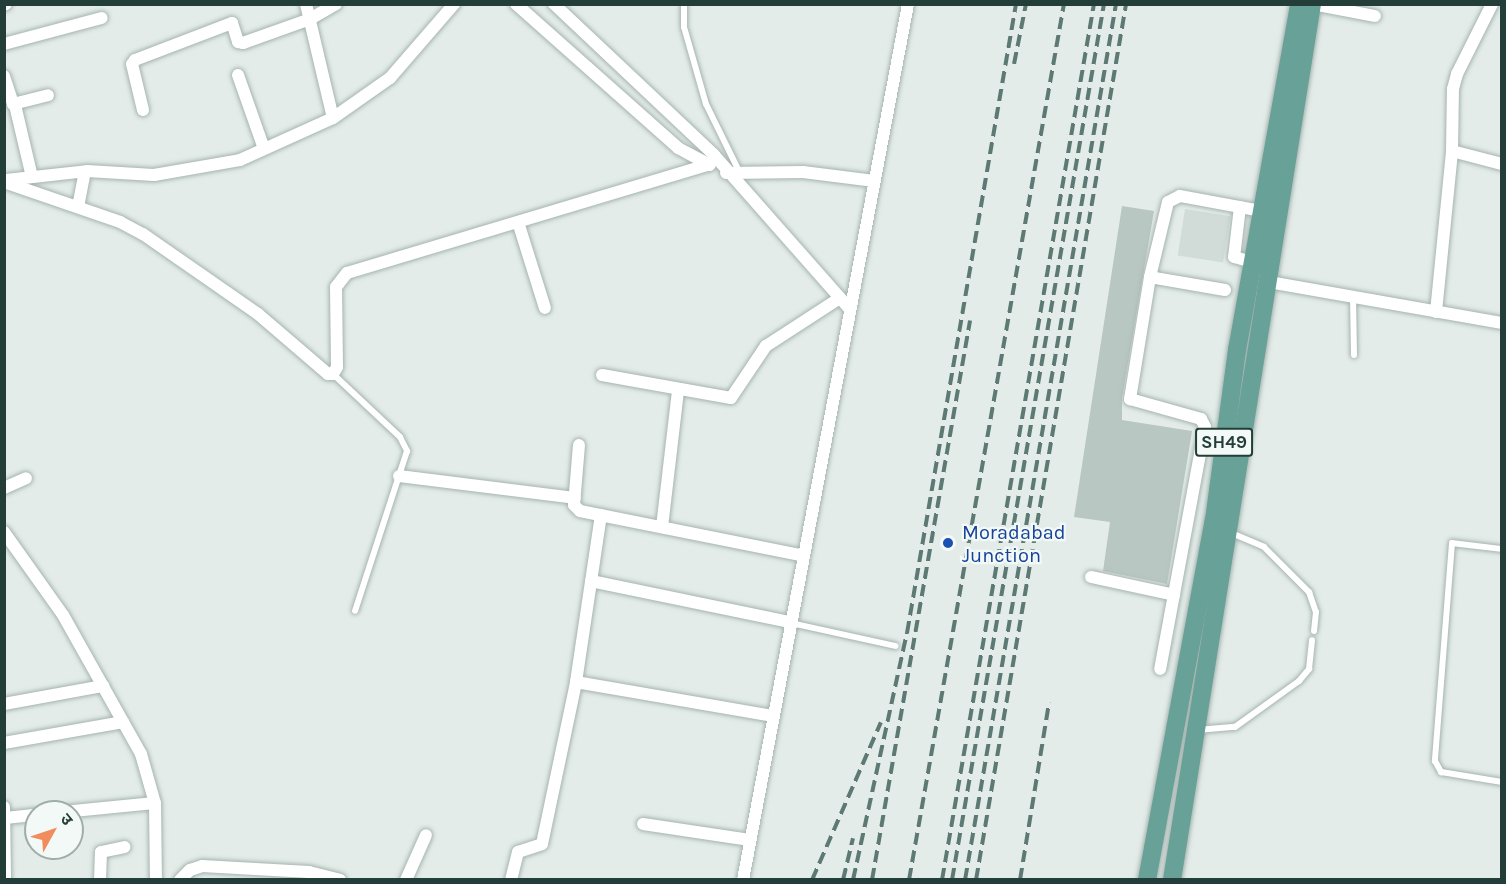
<!DOCTYPE html>
<meta charset="utf-8">
<style>
body{margin:0}
#map{position:relative;width:1506px;height:884px;overflow:hidden;background:#e3ece9;font-family:Karla,"Noto Sans Devanagari",sans-serif}
div>[style]{position:absolute}
.built>*{inset:0;background:#d1dcd8;transform-origin:0 0}
.building>*{inset:0;background:#b8c7c2}
.roads{filter:drop-shadow(0 0 2px #a6b4b0) drop-shadow(0 0 2px #a6b4b0)}
.service>*{height:6px;margin:-3px;padding:0 3px;transform-origin:3px;border-radius:3px;background:#fff}
.minor>*{height:12px;margin:-6px;padding:0 6px;transform-origin:6px;border-radius:6px;background:#fff}
.primary>*{height:18px;margin:-9px;padding:0 9px;transform-origin:9px;border-radius:9px;background:#68a197}
.rail>*{height:4px;margin-top:-2px;transform-origin:0;background:repeating-linear-gradient(90deg,#5d7973 0 12px,transparent 0 18px)}
.dots>*{width:16px;height:16px;translate:-50% -50%;box-sizing:border-box;border:3px solid #f3f9f6;border-radius:50%}
span{translate:-50% -50%;white-space:nowrap;text-align:center;line-height:1.15;-webkit-text-stroke:4.5px #f3f9f6;paint-order:stroke}
.shield-label span{padding:2px 4px;background:#f3f9f6;border:2px solid;border-radius:4px;-webkit-text-stroke-width:0}
.shield-label{font-size:18px;color:#233e38;font-weight:700}
.transit-label{font-size:20px;color:#164399}
.left{translate:0 -50%;text-align:left}
.frame{position:absolute;inset:0;border:6px solid #233e38;pointer-events:none}
.north{position:absolute;left:24px;top:800px;width:60px;height:60px;box-sizing:border-box;background:#f3f9f6;border:2px solid #a0aeaa;border-radius:50%;rotate:50deg;font-size:16px;font-weight:700;line-height:24px;text-align:center;color:#233e38}
.north::after{content:'';display:block;margin:auto;width:21px;height:27px;background:#f08c5d;clip-path:polygon(50% 0,100% 100%,50% 72%,0 100%)}
</style>
<div id="map">
<div class="built">
<i style="left:1185px;top:209px;width:46px;height:47px;rotate:9deg"></i>
</div>
<div class="building">
<i style="clip-path:polygon(1122px 206px,1154px 211px,1122px 398px,1122px 420px,1192px 431px,1167px 584px,1103px 571px,1110px 522px,1074px 517px)"></i>
</div>
<div class="roads">
<div class="service">
<i style="left:684px;top:4px;width:23px;rotate:90deg"></i>
<i style="left:684px;top:27px;width:80px;rotate:74.1deg"></i>
<i style="left:706px;top:104px;width:77px;rotate:63.8deg"></i>
<i style="left:1353px;top:297px;width:58px;rotate:89deg"></i>
<i style="left:333px;top:374px;width:92px;rotate:43.2deg"></i>
<i style="left:400px;top:437px;width:16px;rotate:63deg"></i>
<i style="left:407px;top:451px;width:168px;rotate:108deg"></i>
<i style="left:1229px;top:532px;width:38px;rotate:23deg"></i>
<i style="left:1264px;top:547px;width:64px;rotate:45deg"></i>
<i style="left:1309px;top:592px;width:21px;rotate:71deg"></i>
<i style="left:1316px;top:612px;width:19px;rotate:96deg"></i>
<i style="left:1502px;top:549px;width:50px;rotate:-173.2deg"></i>
<i style="left:1452px;top:543px;width:219px;rotate:94.5deg"></i>
<i style="left:1435px;top:761px;width:13px;rotate:61deg"></i>
<i style="left:1441px;top:772px;width:62px;rotate:9.3deg"></i>
<i style="left:791px;top:623px;width:107px;rotate:12.4deg"></i>
<i style="left:1197px;top:730px;width:38px;rotate:-5deg"></i>
<i style="left:1235px;top:727px;width:79px;rotate:-35.7deg"></i>
<i style="left:1299px;top:681px;width:16px;rotate:-50deg"></i>
<i style="left:1309px;top:669px;width:29px;rotate:-84deg"></i>
</div>
<div class="minor">
<i style="left:306px;top:4px;width:117px;rotate:76.7deg"></i>
<i style="left:516px;top:4px;width:217px;rotate:41.6deg"></i>
<i style="left:678px;top:148px;width:36px;rotate:28deg"></i>
<i style="left:554px;top:4px;width:220px;rotate:43.3deg"></i>
<i style="left:714px;top:155px;width:205px;rotate:48.6deg"></i>
<i style="left:1312px;top:4px;width:64px;rotate:10.8deg"></i>
<i style="left:4px;top:5px;width:2px;rotate:-27deg"></i>
<i style="left:4px;top:44px;width:101px;rotate:-14.9deg"></i>
<i style="left:238px;top:75px;width:78px;rotate:70.6deg"></i>
<i style="left:4px;top:76px;width:29px;rotate:72deg"></i>
<i style="left:13px;top:104px;width:36px;rotate:-14deg"></i>
<i style="left:15px;top:105px;width:74px;rotate:76.7deg"></i>
<i style="left:143px;top:110px;width:47px;rotate:-103.4deg"></i>
<i style="left:132px;top:64px;width:5px;rotate:-53deg"></i>
<i style="left:135px;top:60px;width:104px;rotate:-20.9deg"></i>
<i style="left:232px;top:23px;width:20px;rotate:72deg"></i>
<i style="left:238px;top:42px;width:5px;rotate:11deg"></i>
<i style="left:243px;top:43px;width:71px;rotate:-19.7deg"></i>
<i style="left:310px;top:19px;width:30px;rotate:-30deg"></i>
<i style="left:1452px;top:151px;width:52px;rotate:14.6deg"></i>
<i style="left:726px;top:173px;width:77px;rotate:-0.7deg"></i>
<i style="left:803px;top:172px;width:72px;rotate:7.2deg"></i>
<i style="left:6px;top:180px;width:81px;rotate:-6.3deg"></i>
<i style="left:87px;top:171px;width:67px;rotate:3.4deg"></i>
<i style="left:154px;top:175px;width:87px;rotate:-9.9deg"></i>
<i style="left:240px;top:160px;width:102px;rotate:-24.3deg"></i>
<i style="left:333px;top:118px;width:70px;rotate:-35.1deg"></i>
<i style="left:390px;top:78px;width:98px;rotate:-49.1deg"></i>
<i style="left:4px;top:182px;width:123px;rotate:19deg"></i>
<i style="left:120px;top:222px;width:26px;rotate:28deg"></i>
<i style="left:143px;top:234px;width:140px;rotate:34.8deg"></i>
<i style="left:258px;top:314px;width:92px;rotate:40.6deg"></i>
<i style="left:328px;top:374px;width:5px"></i>
<i style="left:333px;top:374px;width:8px;rotate:-60deg"></i>
<i style="left:337px;top:367px;width:80px;rotate:-90.7deg"></i>
<i style="left:336px;top:287px;width:18px;rotate:-52deg"></i>
<i style="left:347px;top:273px;width:376px;rotate:-16.7deg"></i>
<i style="left:78px;top:207px;width:36px;rotate:-79deg"></i>
<i style="left:1240px;top:207px;width:50px;rotate:96.8deg"></i>
<i style="left:1234px;top:257px;width:20px;rotate:15deg"></i>
<i style="left:518px;top:222px;width:90px;rotate:72.6deg"></i>
<i style="left:1150px;top:277px;width:124px;rotate:99.3deg"></i>
<i style="left:1130px;top:399px;width:74px;rotate:15.7deg"></i>
<i style="left:1201px;top:419px;width:9px;rotate:63deg"></i>
<i style="left:1205px;top:427px;width:246px;rotate:100.5deg"></i>
<i style="left:1269px;top:282px;width:237px;rotate:10deg"></i>
<i style="left:1225px;top:290px;width:76px;rotate:-170.2deg"></i>
<i style="left:1150px;top:277px;width:77px;rotate:-76.5deg"></i>
<i style="left:1168px;top:202px;width:13px;rotate:-27deg"></i>
<i style="left:1180px;top:196px;width:83px;rotate:10.4deg"></i>
<i style="left:1436px;top:312px;width:162px;rotate:-84.3deg"></i>
<i style="left:1452px;top:151px;width:62px;rotate:-89.1deg"></i>
<i style="left:1453px;top:89px;width:16px;rotate:-75deg"></i>
<i style="left:1457px;top:74px;width:78px;rotate:-63.4deg"></i>
<i style="left:602px;top:375px;width:131px;rotate:10.1deg"></i>
<i style="left:731px;top:398px;width:63px;rotate:-56.1deg"></i>
<i style="left:766px;top:346px;width:88px;rotate:-33deg"></i>
<i style="left:579px;top:445px;width:60px;rotate:94.8deg"></i>
<i style="left:574px;top:505px;width:8px;rotate:45deg"></i>
<i style="left:580px;top:511px;width:225px;rotate:11.3deg"></i>
<i style="left:399px;top:476px;width:177px;rotate:7.1deg"></i>
<i style="left:4px;top:488px;width:24px;rotate:-24deg"></i>
<i style="left:662px;top:527px;width:138px;rotate:-83.3deg"></i>
<i style="left:4px;top:532px;width:102px;rotate:54.6deg"></i>
<i style="left:63px;top:615px;width:159px;rotate:60.7deg"></i>
<i style="left:141px;top:754px;width:51px;rotate:74.1deg"></i>
<i style="left:155px;top:803px;width:77px;rotate:89.3deg"></i>
<i style="left:1091px;top:577px;width:85px;rotate:12.2deg"></i>
<i style="left:591px;top:581px;width:202px;rotate:11.7deg"></i>
<i style="left:576px;top:682px;width:199px;rotate:9.8deg"></i>
<i style="left:4px;top:704px;width:101px;rotate:-10.3deg"></i>
<i style="left:4px;top:743px;width:121px;rotate:-10deg"></i>
<i style="left:4px;top:807px;width:73px;rotate:89.2deg"></i>
<i style="left:63px;top:812px;width:92px;rotate:-5.6deg"></i>
<i style="left:5px;top:818px;width:31px;rotate:-6deg"></i>
<i style="left:643px;top:824px;width:108px;rotate:8.5deg"></i>
<i style="left:100px;top:880px;width:28px;rotate:-88deg"></i>
<i style="left:101px;top:852px;width:24px;rotate:-12deg"></i>
<i style="left:180px;top:880px;width:14px;rotate:-45deg"></i>
<i style="left:190px;top:870px;width:13px;rotate:-18deg"></i>
<i style="left:202px;top:866px;width:107px;rotate:3.2deg"></i>
<i style="left:309px;top:872px;width:32px;rotate:14deg"></i>
<i style="left:406px;top:880px;width:49px;rotate:-66deg"></i>
<i style="left:511px;top:880px;width:29px;rotate:-76deg"></i>
<i style="left:518px;top:852px;width:25px;rotate:-18deg"></i>
<i style="left:542px;top:844px;width:166px;rotate:-78.1deg"></i>
<i style="left:576px;top:682px;width:169px;rotate:-81.5deg"></i>
<i style="left:743px;top:880px;width:891px;rotate:-79.33deg"></i>
</div>
<div class="primary">
<i style="left:1147px;top:880px;width:366px;rotate:-79.5deg"></i>
<i style="left:1214px;top:520px;width:172px;rotate:-82.3deg"></i>
<i style="left:1237px;top:350px;width:352px;rotate:-79.8deg"></i>
<i style="left:1172px;top:880px;width:887px;rotate:-80.92deg"></i>
</div>
</div>
<div class="rail">
<i style="left:1014px;top:64px;width:61px;rotate:-78.7deg"></i>
<i style="left:812px;top:880px;width:172px;rotate:-66.4deg"></i>
<i style="left:843px;top:880px;width:43px;rotate:-76.6deg"></i>
<i style="left:853px;top:880px;width:253px;rotate:-77.7deg"></i>
<i style="left:907px;top:633px;width:638px;rotate:-80.17deg"></i>
<i style="left:872px;top:880px;width:568px;rotate:-80.06deg"></i>
<i style="left:909px;top:880px;width:890px;rotate:-79.97deg"></i>
<i style="left:942px;top:880px;width:889px;rotate:-80.16deg"></i>
<i style="left:952px;top:880px;width:889px;rotate:-80.16deg"></i>
<i style="left:965px;top:880px;width:889px;rotate:-80.22deg"></i>
<i style="left:976px;top:880px;width:889px;rotate:-80.28deg"></i>
<i style="left:1020px;top:880px;width:180px;rotate:-80.7deg"></i>
</div>
<div class="dots">
<i style="left:948px;top:543px;background:#1a4fb4"></i>
</div>
<div class="shield-label">
<span style="left:1224px;top:442px">SH49</span>
</div>
<div class="transit-label">
<span class="left" style="left:962px;top:544px">Moradabad<br>Junction</span>
</div>
<div class="frame"></div>
<div class="north">उ</div>
</div>
